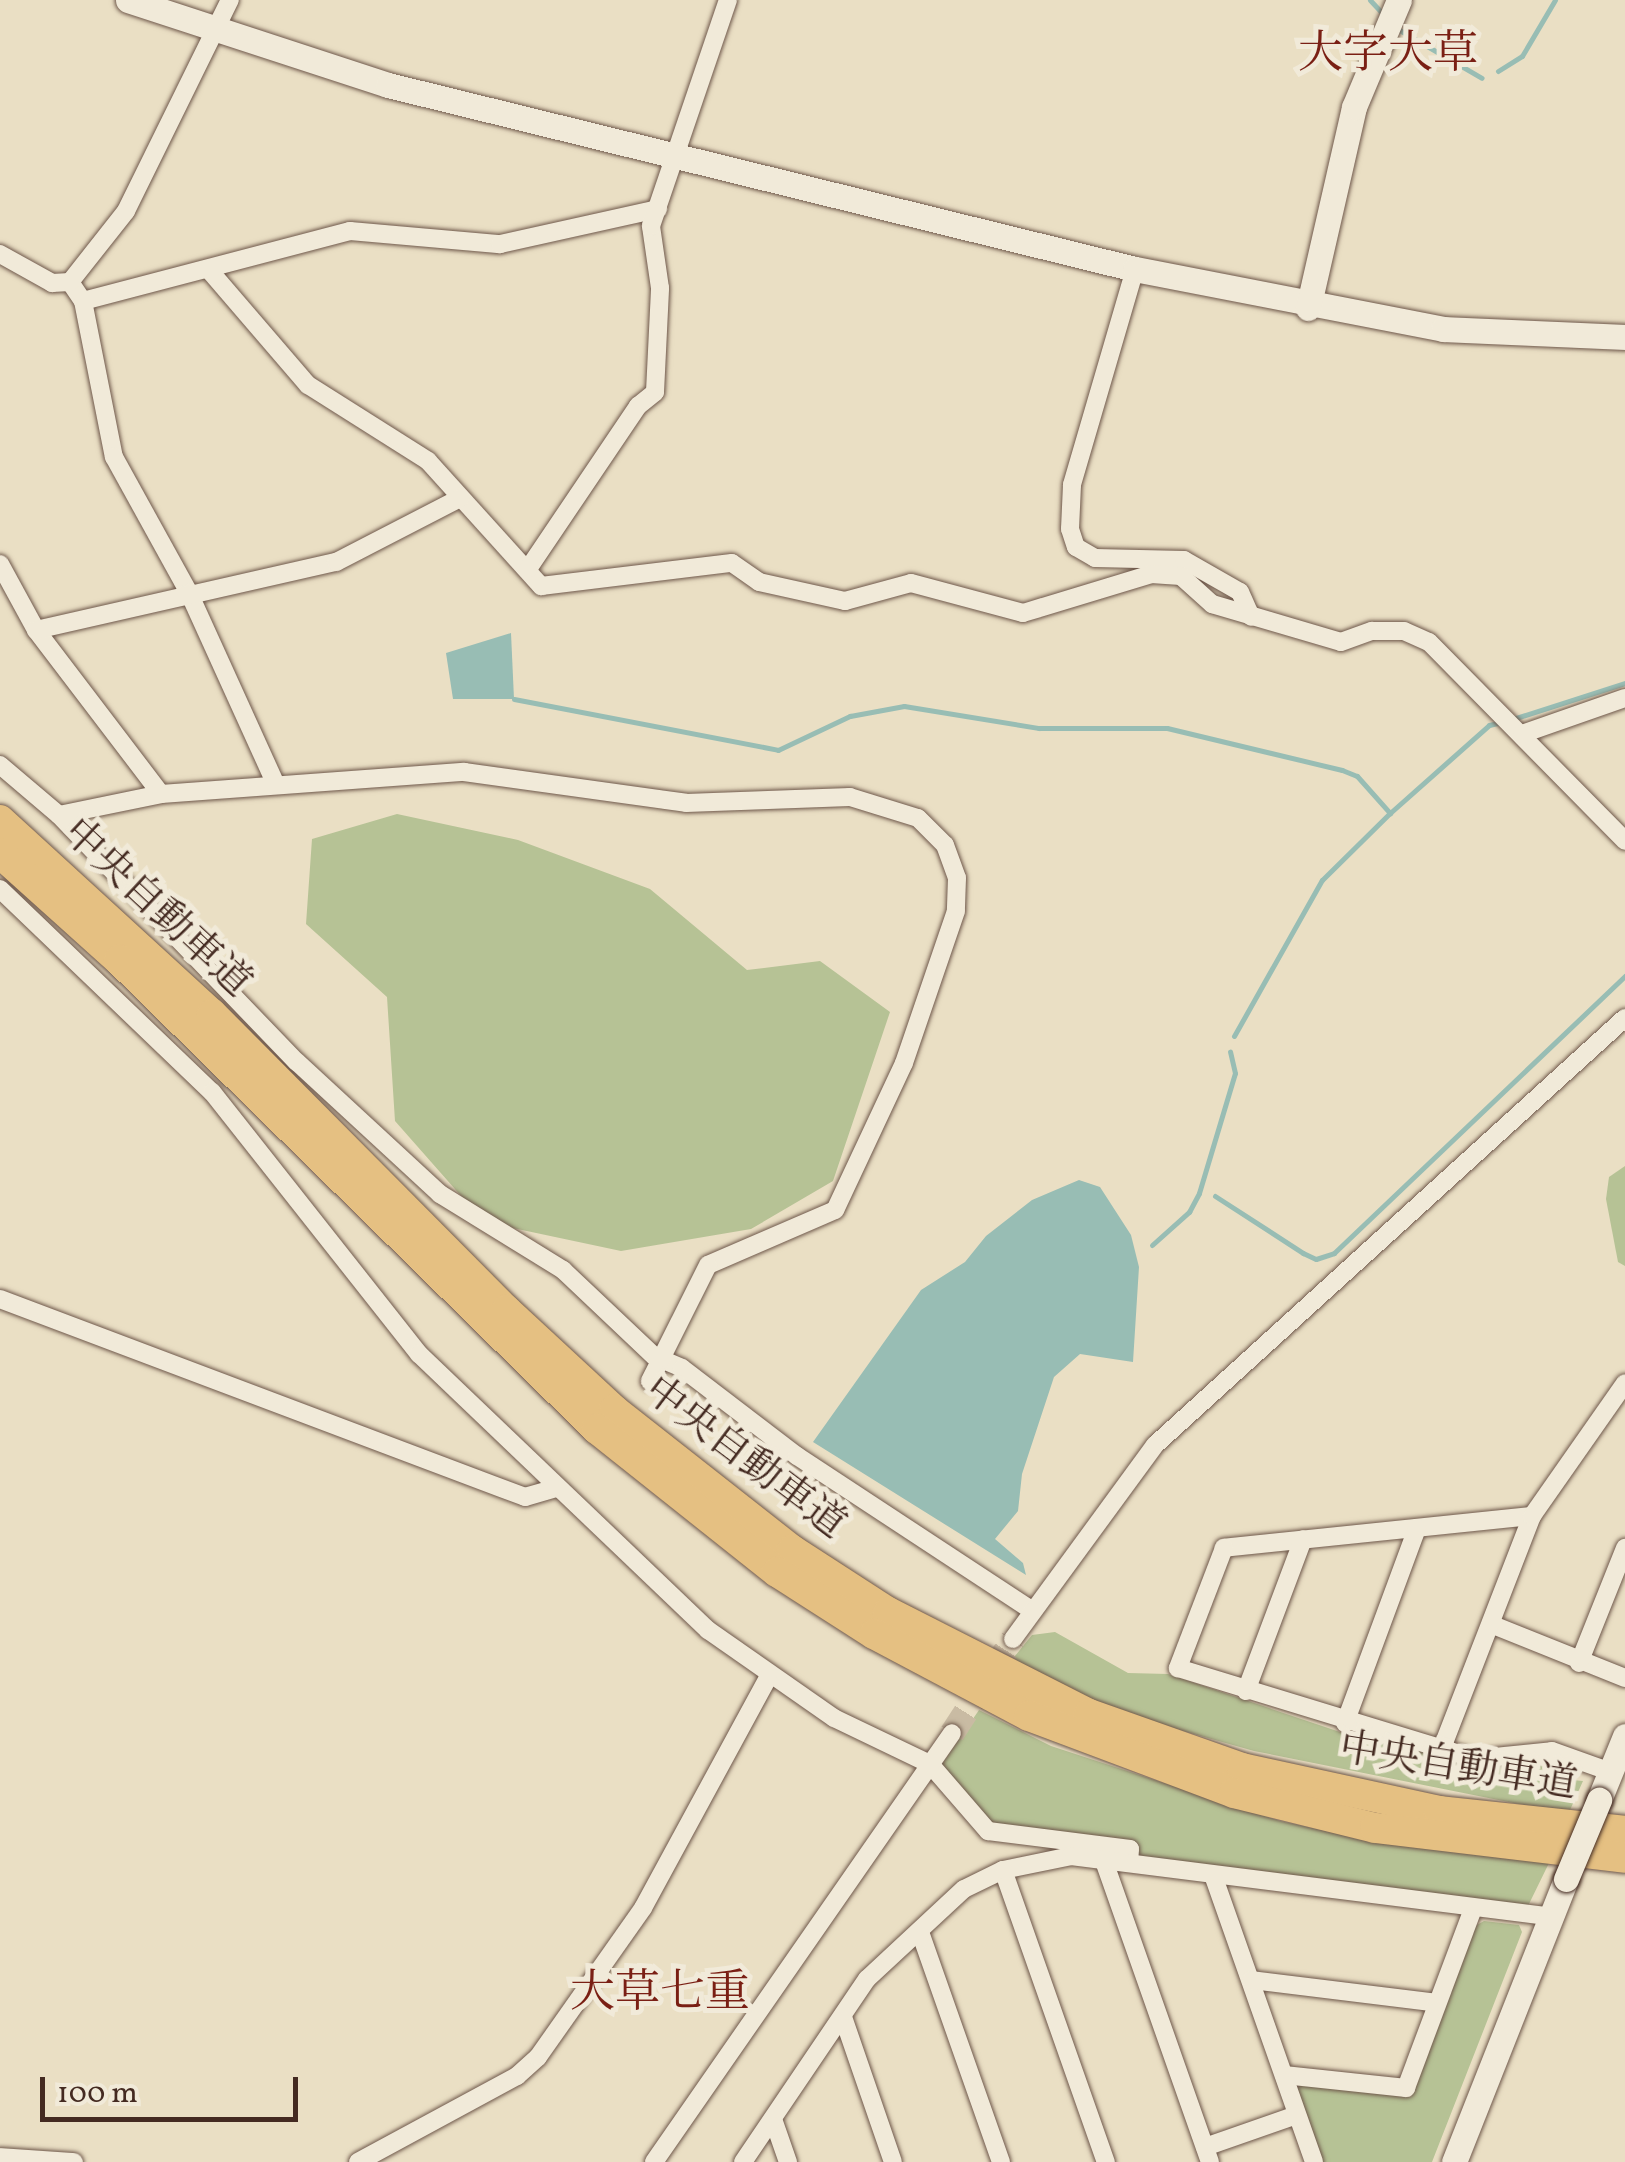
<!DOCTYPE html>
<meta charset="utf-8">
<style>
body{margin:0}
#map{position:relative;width:1625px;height:2162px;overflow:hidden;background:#eadfc4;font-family:Vollkorn,"Noto Serif JP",serif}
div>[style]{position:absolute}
.green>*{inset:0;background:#b6c295}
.water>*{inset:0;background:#98bdb4}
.stream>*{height:5px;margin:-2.5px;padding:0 2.5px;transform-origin:2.5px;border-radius:2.5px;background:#98bdb4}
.secondary-tunnel>*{height:25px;margin-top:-12.5px;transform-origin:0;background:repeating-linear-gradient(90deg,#c9bba3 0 25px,transparent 0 37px)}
.roads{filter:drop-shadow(0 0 2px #6e574a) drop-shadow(0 0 2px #6e574a)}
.street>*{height:18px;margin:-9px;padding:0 9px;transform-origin:9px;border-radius:9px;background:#f1ead9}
.secondary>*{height:25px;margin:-12.5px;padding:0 12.5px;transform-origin:12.5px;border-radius:12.5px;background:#f1ead9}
.highway>*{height:30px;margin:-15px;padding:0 15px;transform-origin:15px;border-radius:15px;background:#e5c082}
.bridges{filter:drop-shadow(0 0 2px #442a21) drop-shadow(0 0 2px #442a21)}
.secondary-bridge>*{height:25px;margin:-12.5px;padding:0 12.5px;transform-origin:12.5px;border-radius:12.5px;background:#f1ead9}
span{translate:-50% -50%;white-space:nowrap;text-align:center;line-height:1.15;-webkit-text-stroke:10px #f1ead9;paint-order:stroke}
.street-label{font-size:40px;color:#442a21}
.quarter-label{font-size:45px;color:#7a1f14}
.scale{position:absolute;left:40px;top:2077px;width:258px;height:45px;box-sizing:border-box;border:5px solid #442a21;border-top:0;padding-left:12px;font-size:30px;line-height:35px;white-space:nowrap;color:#442a21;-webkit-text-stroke:8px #f1ead9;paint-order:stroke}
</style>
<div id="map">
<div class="green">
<i style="clip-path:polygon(397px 814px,518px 840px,650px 889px,747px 970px,820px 961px,890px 1012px,833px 1181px,751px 1229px,621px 1251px,484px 1222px,395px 1121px,387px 997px,306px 924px,312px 839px)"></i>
<i style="clip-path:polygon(1625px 1166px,1625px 1266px,1618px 1262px,1606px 1199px,1609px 1177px)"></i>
<i style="clip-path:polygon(1055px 1632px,1128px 1673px,1168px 1674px,1340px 1732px,1476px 1765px,1551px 1757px,1557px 1770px,1551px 1778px,1583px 1781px,1570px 1810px,1528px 1806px,1254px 1751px,1123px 1714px,1010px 1662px,1032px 1635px)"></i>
<i style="clip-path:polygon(979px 1710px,1051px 1746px,1280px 1821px,1381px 1843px,1549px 1863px,1528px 1906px,1136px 1857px,996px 1828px,971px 1808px,942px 1764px)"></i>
<i style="clip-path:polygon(1484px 1921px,1519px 1925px,1522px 1932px,1432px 2162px,1321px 2162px,1296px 2089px,1301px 2084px,1411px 2097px,1475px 1926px)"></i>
</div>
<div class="water">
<i style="clip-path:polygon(511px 633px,514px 699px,453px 699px,446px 653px)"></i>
<i style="clip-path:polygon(1079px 1180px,1100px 1187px,1131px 1235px,1139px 1267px,1133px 1362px,1080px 1354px,1054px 1377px,1022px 1474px,1018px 1511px,995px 1539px,1023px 1563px,1026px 1575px,813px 1442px,921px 1290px,965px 1262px,986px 1236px,1032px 1200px)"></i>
</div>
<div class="stream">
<i style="left:1370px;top:0;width:22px;rotate:47deg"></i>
<i style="left:1396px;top:28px;width:99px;rotate:30.2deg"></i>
<i style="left:1498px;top:71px;width:28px;rotate:-32deg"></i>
<i style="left:1522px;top:56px;width:65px;rotate:-59.5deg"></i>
<i style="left:514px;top:699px;width:269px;rotate:10.9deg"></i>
<i style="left:778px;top:750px;width:80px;rotate:-25.3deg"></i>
<i style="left:850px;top:716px;width:55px;rotate:-10.5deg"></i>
<i style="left:904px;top:706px;width:137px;rotate:9.3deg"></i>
<i style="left:1039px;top:728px;width:128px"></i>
<i style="left:1167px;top:728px;width:180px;rotate:13.5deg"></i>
<i style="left:1342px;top:770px;width:16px;rotate:22deg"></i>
<i style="left:1357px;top:776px;width:50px;rotate:48.3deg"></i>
<i style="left:1390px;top:813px;width:132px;rotate:-41.6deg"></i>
<i style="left:1489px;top:725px;width:13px;rotate:-13deg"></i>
<i style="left:1513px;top:719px;width:118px;rotate:-17.8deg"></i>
<i style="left:1234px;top:1036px;width:179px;rotate:-60.6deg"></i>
<i style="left:1322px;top:880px;width:95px;rotate:-44.6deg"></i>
<i style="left:1215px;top:1196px;width:105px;rotate:32.9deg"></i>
<i style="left:1303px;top:1253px;width:14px;rotate:25deg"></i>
<i style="left:1316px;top:1259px;width:19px;rotate:-18deg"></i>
<i style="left:1334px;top:1253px;width:402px;rotate:-43.6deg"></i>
<i style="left:1152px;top:1245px;width:50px;rotate:-41.7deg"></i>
<i style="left:1189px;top:1212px;width:21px;rotate:-62deg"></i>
<i style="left:1199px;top:1193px;width:125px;rotate:-73.3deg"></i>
<i style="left:1235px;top:1073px;width:22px;rotate:-103deg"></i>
</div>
<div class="secondary-tunnel">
<i style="left:952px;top:1733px;width:112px;rotate:-57deg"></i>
</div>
<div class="roads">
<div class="street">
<i style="left:0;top:254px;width:60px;rotate:29.1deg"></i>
<i style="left:52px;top:283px;width:18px;rotate:-3deg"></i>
<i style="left:1135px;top:269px;width:225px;rotate:106.3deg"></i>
<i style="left:1072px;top:485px;width:44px;rotate:92.6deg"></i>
<i style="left:1070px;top:529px;width:19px;rotate:72deg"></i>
<i style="left:1076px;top:547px;width:22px;rotate:30deg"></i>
<i style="left:1095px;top:558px;width:89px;rotate:1.3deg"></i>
<i style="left:1184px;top:560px;width:64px;rotate:29.7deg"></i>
<i style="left:1240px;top:592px;width:27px;rotate:66deg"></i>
<i style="left:209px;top:270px;width:152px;rotate:49.3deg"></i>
<i style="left:308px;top:385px;width:142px;rotate:32.3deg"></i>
<i style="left:428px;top:461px;width:169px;rotate:47.9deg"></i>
<i style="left:541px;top:586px;width:192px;rotate:-6.9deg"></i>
<i style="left:732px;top:563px;width:33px;rotate:35deg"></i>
<i style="left:759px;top:582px;width:88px;rotate:12.5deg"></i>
<i style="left:845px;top:601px;width:68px;rotate:-15.3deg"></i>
<i style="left:911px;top:583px;width:116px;rotate:15deg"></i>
<i style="left:1023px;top:613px;width:134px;rotate:-16.9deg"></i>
<i style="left:1151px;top:574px;width:30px;rotate:4deg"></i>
<i style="left:1181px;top:576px;width:42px;rotate:42.1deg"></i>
<i style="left:1212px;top:604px;width:134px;rotate:16.4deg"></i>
<i style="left:1341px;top:642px;width:33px;rotate:-20deg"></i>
<i style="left:1372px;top:631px;width:32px"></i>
<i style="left:1404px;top:631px;width:27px;rotate:24deg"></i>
<i style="left:1429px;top:642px;width:279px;rotate:45.4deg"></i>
<i style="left:70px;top:282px;width:23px;rotate:56deg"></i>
<i style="left:83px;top:301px;width:159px;rotate:78.8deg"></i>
<i style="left:114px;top:457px;width:155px;rotate:61.1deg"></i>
<i style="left:189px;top:593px;width:209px;rotate:65.6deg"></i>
<i style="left:70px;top:282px;width:90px;rotate:-51.7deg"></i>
<i style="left:126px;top:211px;width:235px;rotate:-63.8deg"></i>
<i style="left:83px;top:301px;width:276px;rotate:-14.7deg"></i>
<i style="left:350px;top:231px;width:151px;rotate:5deg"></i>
<i style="left:500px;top:244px;width:162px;rotate:-12.5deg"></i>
<i style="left:0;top:564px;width:75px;rotate:61.4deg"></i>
<i style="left:36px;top:630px;width:206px;rotate:52.7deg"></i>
<i style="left:528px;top:569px;width:197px;rotate:-56deg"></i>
<i style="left:638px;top:406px;width:22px;rotate:-39deg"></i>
<i style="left:655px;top:392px;width:104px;rotate:-87.2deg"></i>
<i style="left:660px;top:288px;width:63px;rotate:-98.3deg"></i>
<i style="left:651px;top:226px;width:239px;rotate:-71.2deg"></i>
<i style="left:36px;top:630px;width:308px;rotate:-12.8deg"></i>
<i style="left:336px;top:562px;width:140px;rotate:-27.3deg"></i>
<i style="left:1522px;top:734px;width:109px;rotate:-19.3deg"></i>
<i style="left:0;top:765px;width:77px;rotate:40.3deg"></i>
<i style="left:59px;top:815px;width:343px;rotate:46.1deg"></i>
<i style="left:297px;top:1062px;width:195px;rotate:42.7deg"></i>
<i style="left:440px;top:1194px;width:145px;rotate:31.7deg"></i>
<i style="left:563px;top:1270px;width:125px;rotate:43.4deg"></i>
<i style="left:654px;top:1356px;width:30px;rotate:23deg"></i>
<i style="left:682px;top:1368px;width:145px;rotate:37.4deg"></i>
<i style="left:797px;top:1456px;width:280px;rotate:33.3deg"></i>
<i style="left:59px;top:815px;width:104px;rotate:-11.6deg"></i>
<i style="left:161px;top:794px;width:304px;rotate:-4.2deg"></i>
<i style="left:464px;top:772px;width:224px;rotate:7.9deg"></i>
<i style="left:686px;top:803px;width:164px;rotate:-2.1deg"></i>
<i style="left:850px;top:797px;width:71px;rotate:17.2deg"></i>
<i style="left:918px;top:818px;width:38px;rotate:45deg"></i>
<i style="left:945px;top:845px;width:35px;rotate:70deg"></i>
<i style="left:957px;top:878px;width:33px;rotate:92deg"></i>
<i style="left:956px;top:911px;width:161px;rotate:108.9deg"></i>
<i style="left:904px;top:1063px;width:162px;rotate:115.1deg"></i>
<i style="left:835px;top:1210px;width:138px;rotate:156.6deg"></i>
<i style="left:708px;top:1265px;width:130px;rotate:116.6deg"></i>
<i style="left:0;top:889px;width:294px;rotate:43.8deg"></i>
<i style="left:212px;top:1092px;width:334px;rotate:51.7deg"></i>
<i style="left:419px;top:1354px;width:400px;rotate:43.7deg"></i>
<i style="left:708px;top:1630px;width:154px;rotate:34.9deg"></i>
<i style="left:834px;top:1718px;width:106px;rotate:25.6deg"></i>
<i style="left:930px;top:1764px;width:89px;rotate:49.1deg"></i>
<i style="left:988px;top:1831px;width:143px;rotate:7.2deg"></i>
<i style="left:1130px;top:1849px;width:14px;rotate:94deg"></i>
<i style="left:0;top:1299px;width:561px;rotate:20.66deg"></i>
<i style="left:525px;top:1497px;width:32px;rotate:-16deg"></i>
<i style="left:1532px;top:1516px;width:310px;rotate:174.1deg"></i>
<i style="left:1224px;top:1548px;width:129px;rotate:111deg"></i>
<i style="left:1178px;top:1668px;width:311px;rotate:17deg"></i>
<i style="left:1475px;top:1759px;width:77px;rotate:-5.9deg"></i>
<i style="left:1552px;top:1751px;width:63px;rotate:19.6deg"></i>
<i style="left:1493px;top:1625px;width:142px;rotate:21.9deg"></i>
<i style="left:1013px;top:1639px;width:240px;rotate:-53.8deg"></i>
<i style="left:1155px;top:1445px;width:635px;rotate:-42.26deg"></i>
<i style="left:1579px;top:1663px;width:124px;rotate:-68.2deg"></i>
<i style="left:1246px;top:1691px;width:162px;rotate:-69.4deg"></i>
<i style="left:1345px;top:1723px;width:208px;rotate:-69.7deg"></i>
<i style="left:1442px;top:1748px;width:249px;rotate:-68.8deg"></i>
<i style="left:1532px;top:1516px;width:162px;rotate:-55deg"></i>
<i style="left:1104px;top:1861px;width:319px;rotate:70.6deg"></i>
<i style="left:1003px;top:1870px;width:310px;rotate:70.6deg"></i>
<i style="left:1213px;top:1875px;width:304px;rotate:70.6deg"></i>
<i style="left:920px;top:1932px;width:244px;rotate:70.6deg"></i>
<i style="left:1251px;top:1980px;width:187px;rotate:7deg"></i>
<i style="left:843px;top:2017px;width:153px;rotate:71deg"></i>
<i style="left:1284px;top:2075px;width:123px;rotate:6.1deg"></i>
<i style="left:1406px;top:2088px;width:191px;rotate:-69.5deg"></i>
<i style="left:773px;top:2119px;width:46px;rotate:70.8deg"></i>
<i style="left:1205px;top:2147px;width:97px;rotate:-19.2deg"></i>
<i style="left:0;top:2157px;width:74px;rotate:3.9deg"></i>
<i style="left:358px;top:2162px;width:181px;rotate:-28.4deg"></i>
<i style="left:517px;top:2076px;width:28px;rotate:-42deg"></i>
<i style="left:538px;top:2057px;width:182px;rotate:-54.8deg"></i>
<i style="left:643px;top:1908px;width:262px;rotate:-61.5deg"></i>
<i style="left:654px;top:2162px;width:522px;rotate:-55.21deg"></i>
<i style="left:743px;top:2162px;width:221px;rotate:-55.9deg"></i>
<i style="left:867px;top:1979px;width:132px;rotate:-42.9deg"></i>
<i style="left:964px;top:1889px;width:43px;rotate:-26deg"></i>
<i style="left:1003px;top:1870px;width:69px;rotate:-11.6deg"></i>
<i style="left:1071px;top:1856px;width:484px;rotate:7.2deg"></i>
</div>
<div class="secondary">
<i style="left:128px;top:0;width:274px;rotate:18.1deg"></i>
<i style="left:388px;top:85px;width:769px;rotate:13.84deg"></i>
<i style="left:1135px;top:269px;width:314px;rotate:11deg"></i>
<i style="left:1443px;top:329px;width:182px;rotate:2.5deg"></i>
<i style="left:1308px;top:308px;width:206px;rotate:-77.1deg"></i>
<i style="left:1354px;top:107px;width:116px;rotate:-67.2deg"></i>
<i style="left:1599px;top:1800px;width:69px;rotate:-67.9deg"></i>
<i style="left:1454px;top:2162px;width:304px;rotate:-68.4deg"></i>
</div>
<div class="highway">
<i style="left:0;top:820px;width:287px;rotate:42.5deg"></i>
<i style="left:212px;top:1014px;width:417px;rotate:45.2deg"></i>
<i style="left:506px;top:1310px;width:147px;rotate:42.8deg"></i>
<i style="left:614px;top:1410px;width:226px;rotate:38.2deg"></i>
<i style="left:792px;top:1550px;width:114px;rotate:32.9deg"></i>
<i style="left:888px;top:1612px;width:225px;rotate:26.9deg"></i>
<i style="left:1089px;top:1714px;width:162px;rotate:19.4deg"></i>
<i style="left:1242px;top:1768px;width:202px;rotate:12.3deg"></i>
<i style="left:1439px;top:1811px;width:187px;rotate:6.1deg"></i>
<i style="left:0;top:853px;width:160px;rotate:42deg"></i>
<i style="left:119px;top:960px;width:670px;rotate:44.46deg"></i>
<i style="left:597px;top:1429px;width:230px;rotate:38.5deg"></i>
<i style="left:777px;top:1572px;width:115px;rotate:32.6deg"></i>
<i style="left:874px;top:1634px;width:175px;rotate:27.9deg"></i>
<i style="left:1029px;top:1716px;width:219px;rotate:20.6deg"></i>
<i style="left:1234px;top:1793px;width:145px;rotate:13.9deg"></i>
<i style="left:1375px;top:1828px;width:252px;rotate:6.8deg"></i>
</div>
</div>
<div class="bridges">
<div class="secondary-bridge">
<i style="left:1566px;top:1879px;width:86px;rotate:-67.3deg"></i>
</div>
</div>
<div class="street-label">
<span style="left:156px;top:909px;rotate:43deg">中央自動車道</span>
<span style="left:744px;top:1459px;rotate:37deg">中央自動車道</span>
<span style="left:1458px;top:1768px;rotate:9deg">中央自動車道</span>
</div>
<div class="quarter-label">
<span style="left:1388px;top:56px">大字大草</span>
<span style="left:660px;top:1995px">大草七重</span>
</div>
<div class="scale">100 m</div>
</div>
